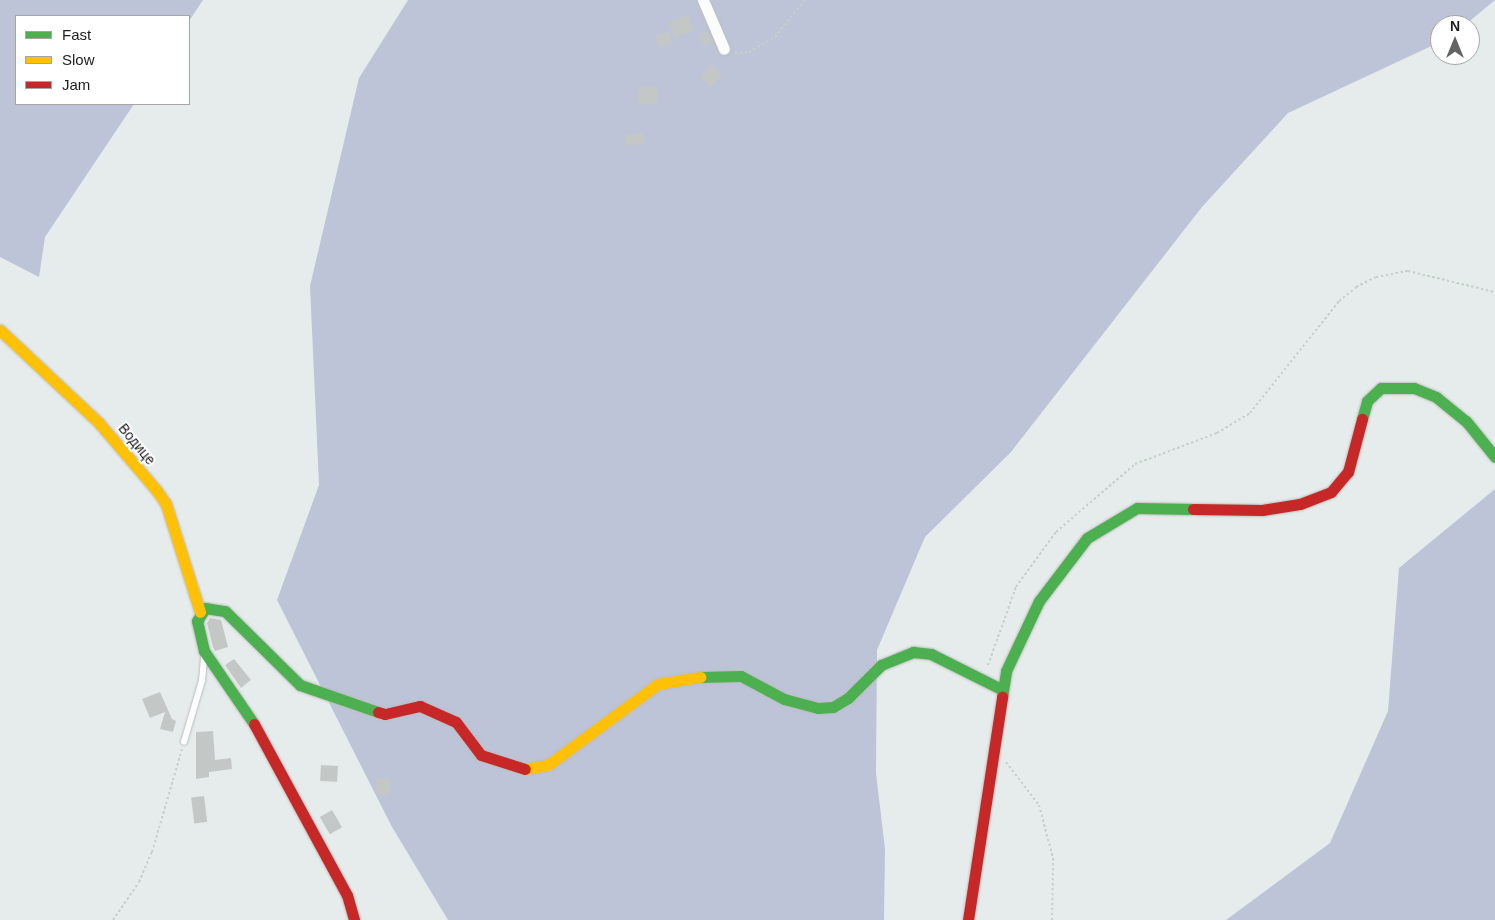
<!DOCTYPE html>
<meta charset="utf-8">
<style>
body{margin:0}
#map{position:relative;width:1495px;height:920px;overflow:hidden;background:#e6eceb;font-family:Arial,sans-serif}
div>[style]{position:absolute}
.forest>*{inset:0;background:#bdc4d8}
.building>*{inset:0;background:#c3c8c7;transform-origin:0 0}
.path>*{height:2px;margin-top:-1px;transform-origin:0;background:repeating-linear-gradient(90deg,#c4d1c6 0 2.5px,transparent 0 5px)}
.roads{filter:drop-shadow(0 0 1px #bbbdbd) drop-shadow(0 0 1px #bbbdbd)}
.lane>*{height:5.5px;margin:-2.75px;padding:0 2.75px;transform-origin:2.75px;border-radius:2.75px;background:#fbfcfc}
.street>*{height:11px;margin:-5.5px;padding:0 5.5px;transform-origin:5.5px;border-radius:5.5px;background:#fbfcfc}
.fast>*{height:11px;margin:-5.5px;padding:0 5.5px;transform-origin:5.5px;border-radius:5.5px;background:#4caf50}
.slow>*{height:11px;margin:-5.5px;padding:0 5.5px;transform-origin:5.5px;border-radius:5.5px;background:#ffc107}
.jam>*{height:11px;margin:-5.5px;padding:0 5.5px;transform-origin:5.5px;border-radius:5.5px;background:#c62828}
span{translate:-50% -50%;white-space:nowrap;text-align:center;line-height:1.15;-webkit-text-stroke:4px #fff;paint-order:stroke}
.street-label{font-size:14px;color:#1d1d1d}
.legend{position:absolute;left:15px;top:15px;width:175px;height:90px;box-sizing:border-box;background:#fff;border:1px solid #a5a5a5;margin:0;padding:6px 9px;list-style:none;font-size:15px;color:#1d1d1d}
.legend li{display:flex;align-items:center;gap:10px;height:25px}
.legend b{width:25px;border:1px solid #a5a5a5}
.north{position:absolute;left:1430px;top:15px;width:50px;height:50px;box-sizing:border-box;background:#fff;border:1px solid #a5a5a5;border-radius:50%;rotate:0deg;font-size:14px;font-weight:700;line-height:20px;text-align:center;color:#1d1d1d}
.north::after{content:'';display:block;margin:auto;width:18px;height:22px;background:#636565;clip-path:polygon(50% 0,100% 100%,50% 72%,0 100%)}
</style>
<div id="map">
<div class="forest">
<i style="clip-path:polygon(0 0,203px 0,189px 21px,189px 16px,16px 16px,16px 104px,134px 104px,45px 237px,39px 277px,0 257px)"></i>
<i style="clip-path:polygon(408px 0,1495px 0,1465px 25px,1440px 25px,1440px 42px,1288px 113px,1202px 207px,1011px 452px,925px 537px,877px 650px,876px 773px,885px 849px,884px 920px,448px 920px,392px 827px,277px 600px,319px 485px,310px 286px,359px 78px)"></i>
<i style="clip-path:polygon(1495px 489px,1495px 920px,1226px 920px,1330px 843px,1388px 711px,1399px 568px)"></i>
</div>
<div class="building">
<i style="left:688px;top:15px;width:16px;height:21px;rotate:68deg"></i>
<i style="left:669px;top:31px;width:13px;height:15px;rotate:72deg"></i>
<i style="left:707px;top:31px;width:13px;height:9px;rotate:63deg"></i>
<i style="left:712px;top:65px;width:14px;height:17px;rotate:45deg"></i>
<i style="left:639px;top:86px;width:19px;height:17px;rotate:3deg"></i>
<i style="left:643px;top:133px;width:11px;height:18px;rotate:85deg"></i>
<i style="clip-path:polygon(210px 618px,221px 620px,228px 647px,215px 651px,213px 647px,207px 623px)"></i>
<i style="clip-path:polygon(234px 659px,251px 680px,241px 688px,225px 665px)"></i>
<i style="clip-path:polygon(160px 692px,172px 719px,176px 721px,173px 732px,160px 729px,165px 712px,150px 718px,142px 699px)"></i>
<i style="clip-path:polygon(213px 731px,215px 760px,231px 758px,232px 769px,209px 772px,209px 777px,196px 779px,196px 732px)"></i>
<i style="left:321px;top:765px;width:17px;height:16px;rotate:3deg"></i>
<i style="left:376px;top:779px;width:14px;height:16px"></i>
<i style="left:204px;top:796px;width:26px;height:13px;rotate:83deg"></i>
<i style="left:332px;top:810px;width:20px;height:14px;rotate:60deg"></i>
</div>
<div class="path">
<i style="left:735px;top:53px;width:14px;rotate:-4deg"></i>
<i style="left:749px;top:52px;width:30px;rotate:-30deg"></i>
<i style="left:775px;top:37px;width:48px;rotate:-51deg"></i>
<i style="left:988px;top:665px;width:83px;rotate:-70.3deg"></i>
<i style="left:1016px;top:587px;width:68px;rotate:-54deg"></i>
<i style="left:1056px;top:532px;width:104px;rotate:-40.7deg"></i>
<i style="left:1135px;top:464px;width:88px;rotate:-20.7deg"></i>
<i style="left:1217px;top:433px;width:39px;rotate:-31deg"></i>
<i style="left:1250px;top:413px;width:143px;rotate:-51.5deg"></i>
<i style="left:1339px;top:301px;width:22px;rotate:-39deg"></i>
<i style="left:1356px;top:287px;width:22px;rotate:-27deg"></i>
<i style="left:1376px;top:277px;width:33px;rotate:-11deg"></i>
<i style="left:1408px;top:271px;width:89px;rotate:13.6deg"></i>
<i style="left:1006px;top:762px;width:54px;rotate:52.5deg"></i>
<i style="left:1039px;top:805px;width:55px;rotate:75.2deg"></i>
<i style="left:1053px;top:858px;width:62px;rotate:90.9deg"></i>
<i style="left:113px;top:920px;width:46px;rotate:-55.6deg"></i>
<i style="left:139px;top:882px;width:33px;rotate:-67deg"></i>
<i style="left:152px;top:852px;width:107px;rotate:-73.8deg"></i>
</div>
<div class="roads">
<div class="lane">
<i style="left:184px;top:742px;width:64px;rotate:-73.6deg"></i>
<i style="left:202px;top:681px;width:25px;rotate:-85deg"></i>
</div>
<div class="street">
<i style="left:703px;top:0;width:53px;rotate:66.8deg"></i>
</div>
<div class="fast">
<i style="left:1362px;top:419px;width:19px;rotate:-74deg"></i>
<i style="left:1367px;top:401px;width:19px;rotate:-43deg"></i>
<i style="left:1381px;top:388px;width:33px"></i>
<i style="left:1414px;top:388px;width:24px;rotate:22deg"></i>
<i style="left:1436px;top:397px;width:38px;rotate:39deg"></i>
<i style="left:1466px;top:421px;width:46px;rotate:51.1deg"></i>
<i style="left:700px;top:677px;width:41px;rotate:-1.4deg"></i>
<i style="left:741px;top:676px;width:49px;rotate:28.1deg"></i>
<i style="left:784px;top:699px;width:35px;rotate:15deg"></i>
<i style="left:818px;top:708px;width:15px;rotate:-4deg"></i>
<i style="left:833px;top:707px;width:17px;rotate:-31deg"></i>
<i style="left:848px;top:698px;width:47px;rotate:-45deg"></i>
<i style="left:881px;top:665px;width:35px;rotate:-22deg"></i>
<i style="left:913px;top:652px;width:18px;rotate:6deg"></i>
<i style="left:931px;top:654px;width:78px;rotate:26.6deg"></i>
<i style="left:1002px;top:697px;width:26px;rotate:-81deg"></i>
<i style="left:1006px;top:671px;width:77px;rotate:-64.8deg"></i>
<i style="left:1039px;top:601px;width:79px;rotate:-52.7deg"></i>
<i style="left:1087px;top:538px;width:58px;rotate:-31deg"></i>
<i style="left:1137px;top:508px;width:56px;rotate:1deg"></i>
<i style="left:254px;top:724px;width:88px;rotate:-124.4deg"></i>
<i style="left:204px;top:651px;width:31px;rotate:-103deg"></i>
<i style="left:197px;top:621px;width:15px;rotate:-58deg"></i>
<i style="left:205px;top:608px;width:20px;rotate:9deg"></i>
<i style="left:225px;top:611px;width:105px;rotate:44.6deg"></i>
<i style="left:300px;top:685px;width:83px;rotate:19.1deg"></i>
</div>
<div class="slow">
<i style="left:0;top:330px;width:136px;rotate:43.2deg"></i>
<i style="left:99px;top:423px;width:89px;rotate:49.5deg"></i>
<i style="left:157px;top:491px;width:16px;rotate:55deg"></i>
<i style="left:166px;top:504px;width:113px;rotate:72.5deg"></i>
<i style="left:525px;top:769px;width:23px;rotate:-10deg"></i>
<i style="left:548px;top:765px;width:137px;rotate:-36.4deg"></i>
<i style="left:658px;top:684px;width:43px;rotate:-9.5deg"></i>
</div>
<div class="jam">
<i style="left:1193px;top:509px;width:69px;rotate:0.8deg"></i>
<i style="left:1262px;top:510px;width:38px;rotate:-9deg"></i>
<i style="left:1300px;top:504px;width:33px;rotate:-21deg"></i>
<i style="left:1331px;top:492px;width:26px;rotate:-50deg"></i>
<i style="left:1348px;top:472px;width:55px;rotate:-75.2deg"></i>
<i style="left:378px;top:712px;width:7px;rotate:16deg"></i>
<i style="left:385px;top:714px;width:36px;rotate:-13deg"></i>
<i style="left:420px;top:706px;width:39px;rotate:24deg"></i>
<i style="left:456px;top:722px;width:41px;rotate:52.9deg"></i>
<i style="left:481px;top:755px;width:46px;rotate:17.7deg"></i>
<i style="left:254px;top:724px;width:195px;rotate:61.5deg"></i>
<i style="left:347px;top:895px;width:26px;rotate:74deg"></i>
<i style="left:968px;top:920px;width:226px;rotate:-81.3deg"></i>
</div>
</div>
<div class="street-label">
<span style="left:137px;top:444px;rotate:50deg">Водице</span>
</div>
<ul class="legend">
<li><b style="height:6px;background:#4caf50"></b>Fast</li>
<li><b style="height:6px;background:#ffc107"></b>Slow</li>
<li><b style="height:6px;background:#c62828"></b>Jam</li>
</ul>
<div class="north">N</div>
</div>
